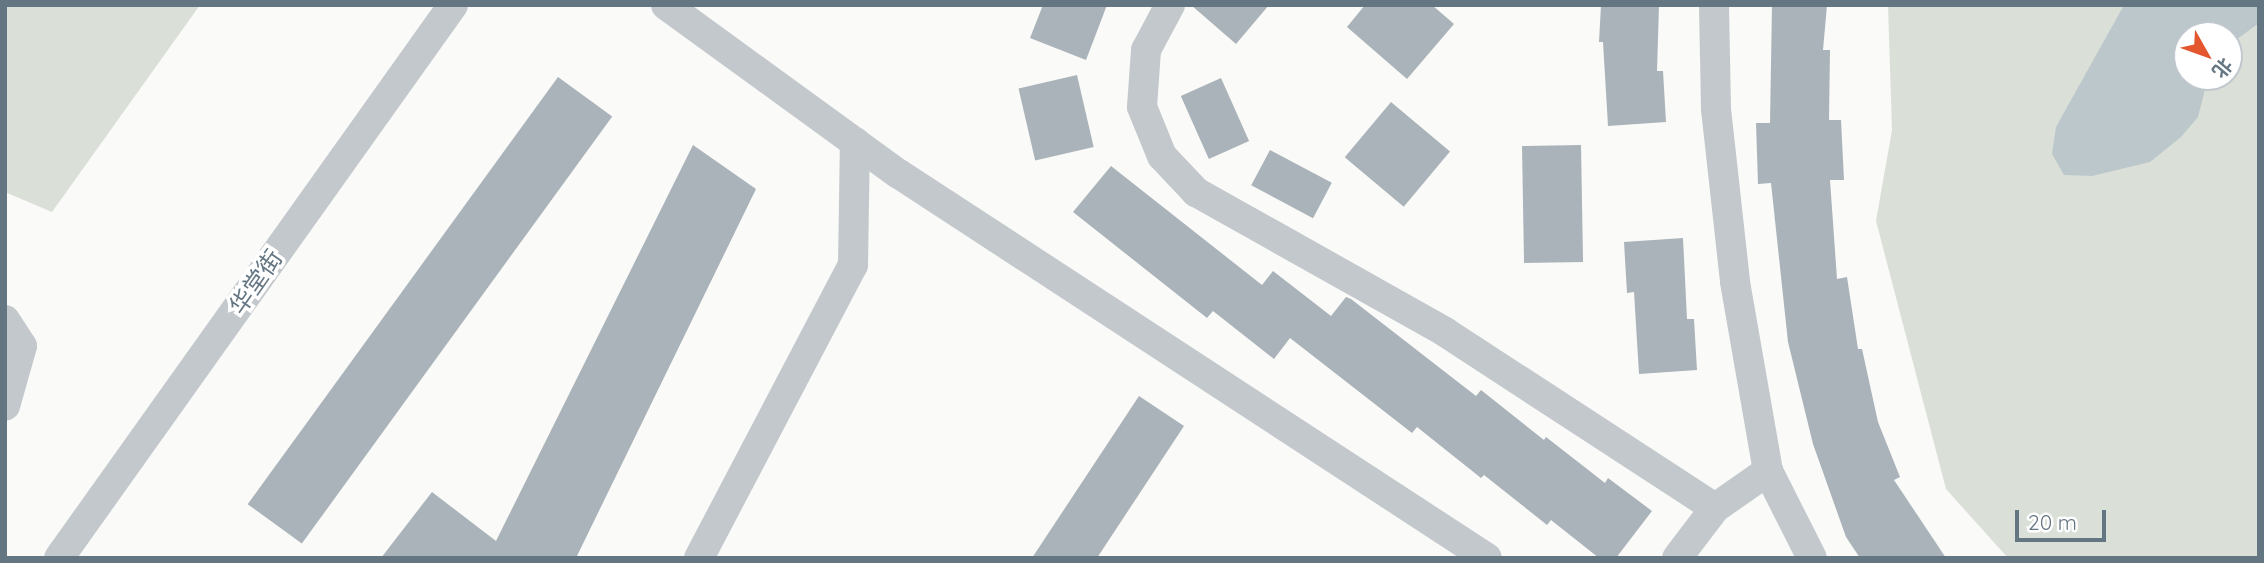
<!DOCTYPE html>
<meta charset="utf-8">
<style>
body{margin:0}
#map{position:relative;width:2264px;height:563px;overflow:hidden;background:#fafaf8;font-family:Quicksand,"Noto Sans SC",sans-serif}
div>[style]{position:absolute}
.green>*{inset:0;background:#dadfd7}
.water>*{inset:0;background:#bbc7cb}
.building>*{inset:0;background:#aab3b9;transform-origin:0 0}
.minor>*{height:30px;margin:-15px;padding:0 15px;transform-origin:15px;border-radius:15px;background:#c3c8cc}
span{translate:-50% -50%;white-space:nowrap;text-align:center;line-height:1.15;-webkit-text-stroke:7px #fff;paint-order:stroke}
.street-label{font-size:24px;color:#657683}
.frame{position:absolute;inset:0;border:7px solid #657683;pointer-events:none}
.north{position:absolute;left:2173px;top:21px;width:70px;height:70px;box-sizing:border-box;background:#fff;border:2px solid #c1c8cd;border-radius:50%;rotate:130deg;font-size:19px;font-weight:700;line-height:28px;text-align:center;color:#657683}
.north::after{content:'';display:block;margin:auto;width:24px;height:32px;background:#e4572e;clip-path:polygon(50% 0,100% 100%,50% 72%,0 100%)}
.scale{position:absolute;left:2015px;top:510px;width:91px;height:32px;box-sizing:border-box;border:4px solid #657683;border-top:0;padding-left:9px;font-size:21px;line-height:24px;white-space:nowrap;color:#657683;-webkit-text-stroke:5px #fff;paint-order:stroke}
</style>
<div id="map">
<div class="green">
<i style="clip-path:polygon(5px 5px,200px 5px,52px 212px,5px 192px)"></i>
<i style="clip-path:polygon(evenodd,1888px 5px,2259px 5px,2259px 558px,2008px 558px,1946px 489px,1876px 221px,1892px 130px,1888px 5px,2187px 35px,2229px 35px,2229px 77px,2187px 77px,2187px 35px)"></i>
</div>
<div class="water">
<i style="clip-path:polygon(2124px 5px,2259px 5px,2259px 23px,2229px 45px,2229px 35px,2187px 35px,2187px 77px,2208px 77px,2198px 117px,2181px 137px,2150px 162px,2092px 176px,2064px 175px,2052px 154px,2056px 127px)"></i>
</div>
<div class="building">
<i style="clip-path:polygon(1043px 5px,1107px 5px,1086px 60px,1030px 38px)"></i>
<i style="clip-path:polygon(1191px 5px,1269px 5px,1236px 44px)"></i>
<i style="clip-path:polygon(1365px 5px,1432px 5px,1454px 24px,1407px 79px,1347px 27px)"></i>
<i style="clip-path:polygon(1601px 5px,1659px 5px,1657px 71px,1663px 71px,1666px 122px,1608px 126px,1603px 42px,1599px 42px)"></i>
<i style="clip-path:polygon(1772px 5px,1827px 5px,1823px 50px,1830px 50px,1829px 120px,1841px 120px,1844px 180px,1830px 180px,1837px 279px,1847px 277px,1858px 349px,1862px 349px,1878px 422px,1900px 477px,1894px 480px,1946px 558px,1860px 558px,1846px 537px,1813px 444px,1788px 342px,1771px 183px,1758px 184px,1756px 123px,1770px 123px)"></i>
<i style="left:1077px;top:75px;width:74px;height:60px;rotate:77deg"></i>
<i style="left:558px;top:77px;width:67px;height:528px;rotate:36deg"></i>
<i style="left:1221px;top:78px;width:69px;height:44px;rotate:66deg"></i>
<i style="left:1391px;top:102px;width:77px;height:72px;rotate:40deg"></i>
<i style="clip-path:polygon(693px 145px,756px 189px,576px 558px,381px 558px,432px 492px,496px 541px)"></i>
<i style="left:1581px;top:145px;width:117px;height:59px;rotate:89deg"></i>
<i style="left:1270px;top:150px;width:70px;height:40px;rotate:28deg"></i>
<i style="clip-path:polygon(1111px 166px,1262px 285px,1273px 271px,1331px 316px,1346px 297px,1351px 299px,1476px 396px,1481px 390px,1544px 440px,1546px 437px,1605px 483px,1608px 478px,1652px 511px,1616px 558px,1599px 558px,1551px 520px,1547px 525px,1484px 475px,1481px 478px,1417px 427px,1412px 433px,1290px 338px,1274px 359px,1213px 311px,1207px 318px,1073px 212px)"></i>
<i style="clip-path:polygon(1683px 238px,1687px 319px,1694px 319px,1697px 370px,1639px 374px,1634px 292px,1627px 293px,1624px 242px)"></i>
<i style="clip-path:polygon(1139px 396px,1184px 426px,1097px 558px,1032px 558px)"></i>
</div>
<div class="minor">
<i style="left:666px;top:5px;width:288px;rotate:36deg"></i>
<i style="left:899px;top:174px;width:702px;rotate:33.15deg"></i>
<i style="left:1170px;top:5px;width:51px;rotate:118.1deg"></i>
<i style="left:1146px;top:50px;width:57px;rotate:94deg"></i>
<i style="left:1142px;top:107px;width:53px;rotate:67.8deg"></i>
<i style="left:1162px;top:156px;width:50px;rotate:46.6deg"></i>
<i style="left:1196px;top:192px;width:286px;rotate:29.3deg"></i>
<i style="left:1445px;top:332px;width:322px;rotate:33.1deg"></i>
<i style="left:1714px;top:5px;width:104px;rotate:88.9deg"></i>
<i style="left:1716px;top:109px;width:174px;rotate:83.7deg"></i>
<i style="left:1735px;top:282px;width:192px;rotate:80.1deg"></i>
<i style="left:1768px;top:471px;width:97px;rotate:63.2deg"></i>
<i style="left:5px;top:320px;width:31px;rotate:57deg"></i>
<i style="left:22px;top:346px;width:62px;rotate:105.8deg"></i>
<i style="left:59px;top:558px;width:679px;rotate:-54.53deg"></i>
<i style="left:699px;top:558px;width:331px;rotate:-62.3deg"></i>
<i style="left:853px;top:265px;width:123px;rotate:-89.1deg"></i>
<i style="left:1677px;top:558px;width:63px;rotate:-52.8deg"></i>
<i style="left:1715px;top:508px;width:65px;rotate:-34.9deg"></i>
</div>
<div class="street-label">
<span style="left:256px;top:282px;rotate:-55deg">华堂街</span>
</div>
<div class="frame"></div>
<div class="north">北</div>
<div class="scale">20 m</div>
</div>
